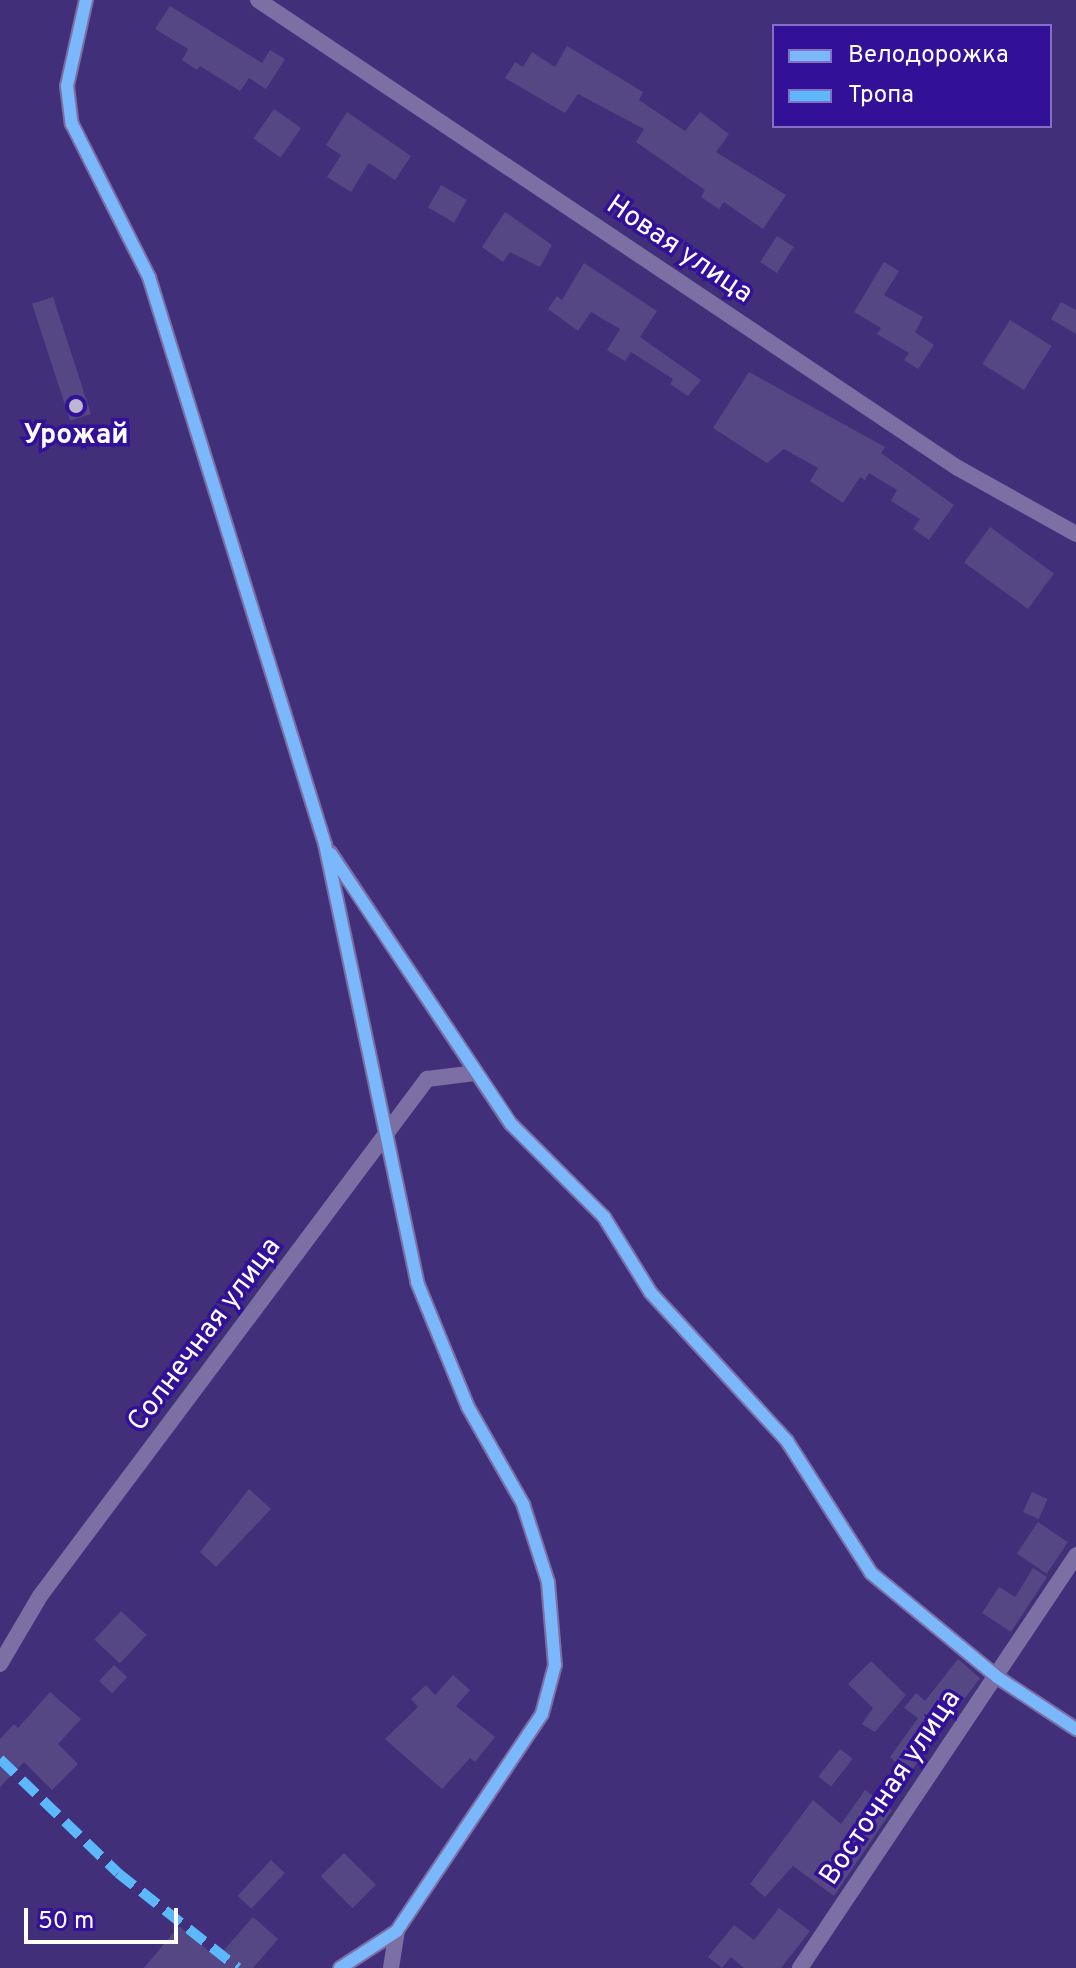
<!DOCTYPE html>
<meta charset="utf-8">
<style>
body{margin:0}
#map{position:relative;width:1076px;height:1968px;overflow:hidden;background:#413079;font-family:Overpass,sans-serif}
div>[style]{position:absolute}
.building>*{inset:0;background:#554784;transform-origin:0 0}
.minor>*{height:16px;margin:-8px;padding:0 8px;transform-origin:8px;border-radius:8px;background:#7b6fa4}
.quiet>*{height:10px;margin-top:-5px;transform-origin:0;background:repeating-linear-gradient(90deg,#5cb8fa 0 20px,transparent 0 30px)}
.cycleway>*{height:12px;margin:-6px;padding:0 6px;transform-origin:6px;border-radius:6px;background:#7ab7fb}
.dots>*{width:22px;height:22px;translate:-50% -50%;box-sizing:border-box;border:4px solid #321198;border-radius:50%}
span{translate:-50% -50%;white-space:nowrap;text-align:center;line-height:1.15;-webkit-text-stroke:7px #321198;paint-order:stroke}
.street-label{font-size:28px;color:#fff}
.poi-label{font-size:28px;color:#fff;font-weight:700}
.legend{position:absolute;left:772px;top:24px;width:280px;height:104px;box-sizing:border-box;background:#321198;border:2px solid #8470c1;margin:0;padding:10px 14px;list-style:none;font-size:24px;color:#fff}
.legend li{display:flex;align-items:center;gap:16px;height:40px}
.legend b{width:40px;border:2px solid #8470c1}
.scale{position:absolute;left:24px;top:1908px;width:154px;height:36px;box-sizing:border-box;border:4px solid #fff;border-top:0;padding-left:10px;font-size:24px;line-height:28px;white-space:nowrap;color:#fff;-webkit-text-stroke:6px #321198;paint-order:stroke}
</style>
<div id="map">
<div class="building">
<i style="clip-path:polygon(170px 6px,262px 63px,270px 50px,285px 59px,266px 89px,249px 78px,240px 91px,200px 66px,197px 70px,182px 60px,188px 49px,155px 29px)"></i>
<i style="clip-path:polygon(567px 46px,643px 92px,639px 100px,685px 131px,700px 112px,729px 134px,716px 152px,786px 195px,763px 229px,724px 202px,719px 209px,701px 197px,705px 190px,636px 142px,644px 129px,578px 94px,565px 113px,505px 78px,515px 62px,523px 67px,532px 52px,555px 67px)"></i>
<i style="left:274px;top:109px;width:33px;height:36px;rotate:35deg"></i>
<i style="clip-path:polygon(347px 112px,411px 156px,395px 180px,369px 163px,351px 192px,327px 177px,341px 155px,326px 145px)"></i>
<i style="left:441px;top:185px;width:30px;height:26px;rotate:30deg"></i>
<i style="clip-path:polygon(505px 212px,552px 245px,540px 267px,510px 252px,503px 262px,482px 247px)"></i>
<i style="left:777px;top:236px;width:20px;height:31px;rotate:33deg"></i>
<i style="clip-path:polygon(884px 262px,899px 271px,884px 295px,923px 317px,915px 332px,934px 345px,918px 369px,904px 360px,909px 353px,877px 334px,881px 328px,854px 312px)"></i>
<i style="clip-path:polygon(584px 263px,657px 311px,640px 337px,701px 380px,688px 396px,670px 384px,673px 379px,631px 352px,625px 361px,607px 350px,620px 329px,591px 312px,578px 331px,548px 309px,557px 296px,562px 300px)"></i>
<i style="left:53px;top:297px;width:123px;height:22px;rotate:72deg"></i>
<i style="clip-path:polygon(1061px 302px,1076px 310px,1076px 334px,1051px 319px)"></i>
<i style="left:1010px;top:320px;width:49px;height:52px;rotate:32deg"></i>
<i style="clip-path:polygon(749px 372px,885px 447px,881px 453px,954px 505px,929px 540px,913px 529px,920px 519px,891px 501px,897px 490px,869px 473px,865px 480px,860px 477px,843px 503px,810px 481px,818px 468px,784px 449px,767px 463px,713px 428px)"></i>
<i style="left:990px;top:527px;width:79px;height:44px;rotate:36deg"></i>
<i style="clip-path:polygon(249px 1489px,271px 1509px,216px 1567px,200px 1552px)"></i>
<i style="left:1032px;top:1492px;width:17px;height:22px;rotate:24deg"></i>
<i style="left:1038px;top:1522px;width:36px;height:38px;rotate:34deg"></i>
<i style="clip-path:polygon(1033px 1568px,1047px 1577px,1011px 1632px,982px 1613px,999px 1587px,1015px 1597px)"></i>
<i style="left:121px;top:1611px;width:35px;height:39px;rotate:43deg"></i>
<i style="clip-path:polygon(958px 1659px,980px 1678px,909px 1774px,890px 1757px,918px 1718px,904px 1708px,916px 1693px,925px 1701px)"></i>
<i style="clip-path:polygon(871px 1661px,906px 1695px,875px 1732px,862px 1724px,873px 1708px,848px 1684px)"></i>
<i style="left:114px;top:1665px;width:18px;height:22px;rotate:43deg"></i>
<i style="clip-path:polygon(453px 1675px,470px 1690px,456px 1706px,495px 1737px,475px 1762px,470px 1758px,442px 1789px,385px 1739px,418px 1707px,411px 1699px,426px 1685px,435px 1695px)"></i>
<i style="clip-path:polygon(50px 1692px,81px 1719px,58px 1744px,78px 1764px,52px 1790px,24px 1762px,0 1787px,0 1739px,14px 1724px,18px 1728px)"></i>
<i style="left:840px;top:1749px;width:16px;height:35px;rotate:38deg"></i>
<i style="clip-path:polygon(865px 1790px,892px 1810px,834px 1896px,793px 1866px,765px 1897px,750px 1884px,813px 1800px,841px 1824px)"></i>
<i style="left:344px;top:1853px;width:45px;height:33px;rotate:45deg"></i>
<i style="left:271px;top:1860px;width:19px;height:49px;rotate:43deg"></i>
<i style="clip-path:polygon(779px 1908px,810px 1931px,781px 1968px,744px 1968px,731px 1957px,722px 1968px,708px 1957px,734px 1925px,754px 1940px)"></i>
<i style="clip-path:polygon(253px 1917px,278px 1939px,253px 1968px,144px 1968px,179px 1926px,217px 1958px)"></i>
</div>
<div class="minor">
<i style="left:86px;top:0;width:88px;rotate:102.5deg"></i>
<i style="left:67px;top:86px;width:38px;rotate:83deg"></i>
<i style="left:72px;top:124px;width:171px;rotate:63.3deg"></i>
<i style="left:149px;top:277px;width:594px;rotate:72.76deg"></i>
<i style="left:325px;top:844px;width:448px;rotate:78.1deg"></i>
<i style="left:417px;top:1282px;width:135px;rotate:67.8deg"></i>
<i style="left:468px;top:1407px;width:112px;rotate:60.4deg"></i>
<i style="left:523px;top:1504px;width:82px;rotate:72.2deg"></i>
<i style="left:548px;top:1582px;width:83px;rotate:85.2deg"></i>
<i style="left:555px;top:1665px;width:51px;rotate:104.9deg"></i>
<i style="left:542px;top:1714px;width:261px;rotate:123.8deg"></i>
<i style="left:397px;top:1931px;width:68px;rotate:147deg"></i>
<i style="left:258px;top:0;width:842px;rotate:33.77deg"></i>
<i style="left:958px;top:468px;width:135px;rotate:29.2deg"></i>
<i style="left:330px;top:852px;width:327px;rotate:56.4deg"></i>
<i style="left:511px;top:1124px;width:132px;rotate:45deg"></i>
<i style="left:604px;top:1217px;width:89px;rotate:58.3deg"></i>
<i style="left:651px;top:1293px;width:201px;rotate:47.4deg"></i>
<i style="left:787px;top:1441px;width:156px;rotate:57.5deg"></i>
<i style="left:871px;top:1573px;width:163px;rotate:39.5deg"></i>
<i style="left:997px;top:1677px;width:95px;rotate:33.4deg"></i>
<i style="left:0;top:1664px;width:79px;rotate:-59.5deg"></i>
<i style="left:40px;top:1596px;width:646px;rotate:-53.18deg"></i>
<i style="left:427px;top:1079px;width:48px;rotate:-7.1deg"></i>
<i style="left:391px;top:1968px;width:37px;rotate:-81deg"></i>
<i style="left:800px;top:1968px;width:497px;rotate:-56.2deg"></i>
</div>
<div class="quiet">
<i style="left:0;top:1759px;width:164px;rotate:44deg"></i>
<i style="left:118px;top:1873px;width:153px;rotate:38.4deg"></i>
</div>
<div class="cycleway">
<i style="left:86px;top:0;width:88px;rotate:102.5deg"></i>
<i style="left:67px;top:86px;width:38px;rotate:83deg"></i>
<i style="left:72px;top:124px;width:171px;rotate:63.3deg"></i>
<i style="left:149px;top:277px;width:594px;rotate:72.76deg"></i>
<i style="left:325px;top:844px;width:448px;rotate:78.1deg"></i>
<i style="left:417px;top:1282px;width:135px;rotate:67.8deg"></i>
<i style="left:468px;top:1407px;width:112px;rotate:60.4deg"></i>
<i style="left:523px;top:1504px;width:82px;rotate:72.2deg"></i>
<i style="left:548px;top:1582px;width:83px;rotate:85.2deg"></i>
<i style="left:555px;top:1665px;width:51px;rotate:104.9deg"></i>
<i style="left:542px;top:1714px;width:261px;rotate:123.8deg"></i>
<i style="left:397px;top:1931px;width:68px;rotate:147deg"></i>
<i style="left:331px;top:854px;width:324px;rotate:56.3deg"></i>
<i style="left:511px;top:1124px;width:132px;rotate:45deg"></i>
<i style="left:604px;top:1217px;width:89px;rotate:58.3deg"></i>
<i style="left:651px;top:1293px;width:201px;rotate:47.4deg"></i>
<i style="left:787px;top:1441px;width:156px;rotate:57.5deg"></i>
<i style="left:871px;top:1573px;width:163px;rotate:39.5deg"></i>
<i style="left:997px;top:1677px;width:95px;rotate:33.4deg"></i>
</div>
<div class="dots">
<i style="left:76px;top:406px;background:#bcb7d0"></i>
</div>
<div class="street-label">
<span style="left:679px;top:250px;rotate:34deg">Новая улица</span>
<span style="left:205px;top:1335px;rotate:-53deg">Солнечная улица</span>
<span style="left:891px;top:1788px;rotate:-56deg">Восточная улица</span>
</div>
<div class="poi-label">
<span style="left:76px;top:436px">Урожай</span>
</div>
<ul class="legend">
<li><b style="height:10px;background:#7ab7fb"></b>Велодорожка</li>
<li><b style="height:10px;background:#5cb8fa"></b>Тропа</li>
</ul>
<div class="scale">50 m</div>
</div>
